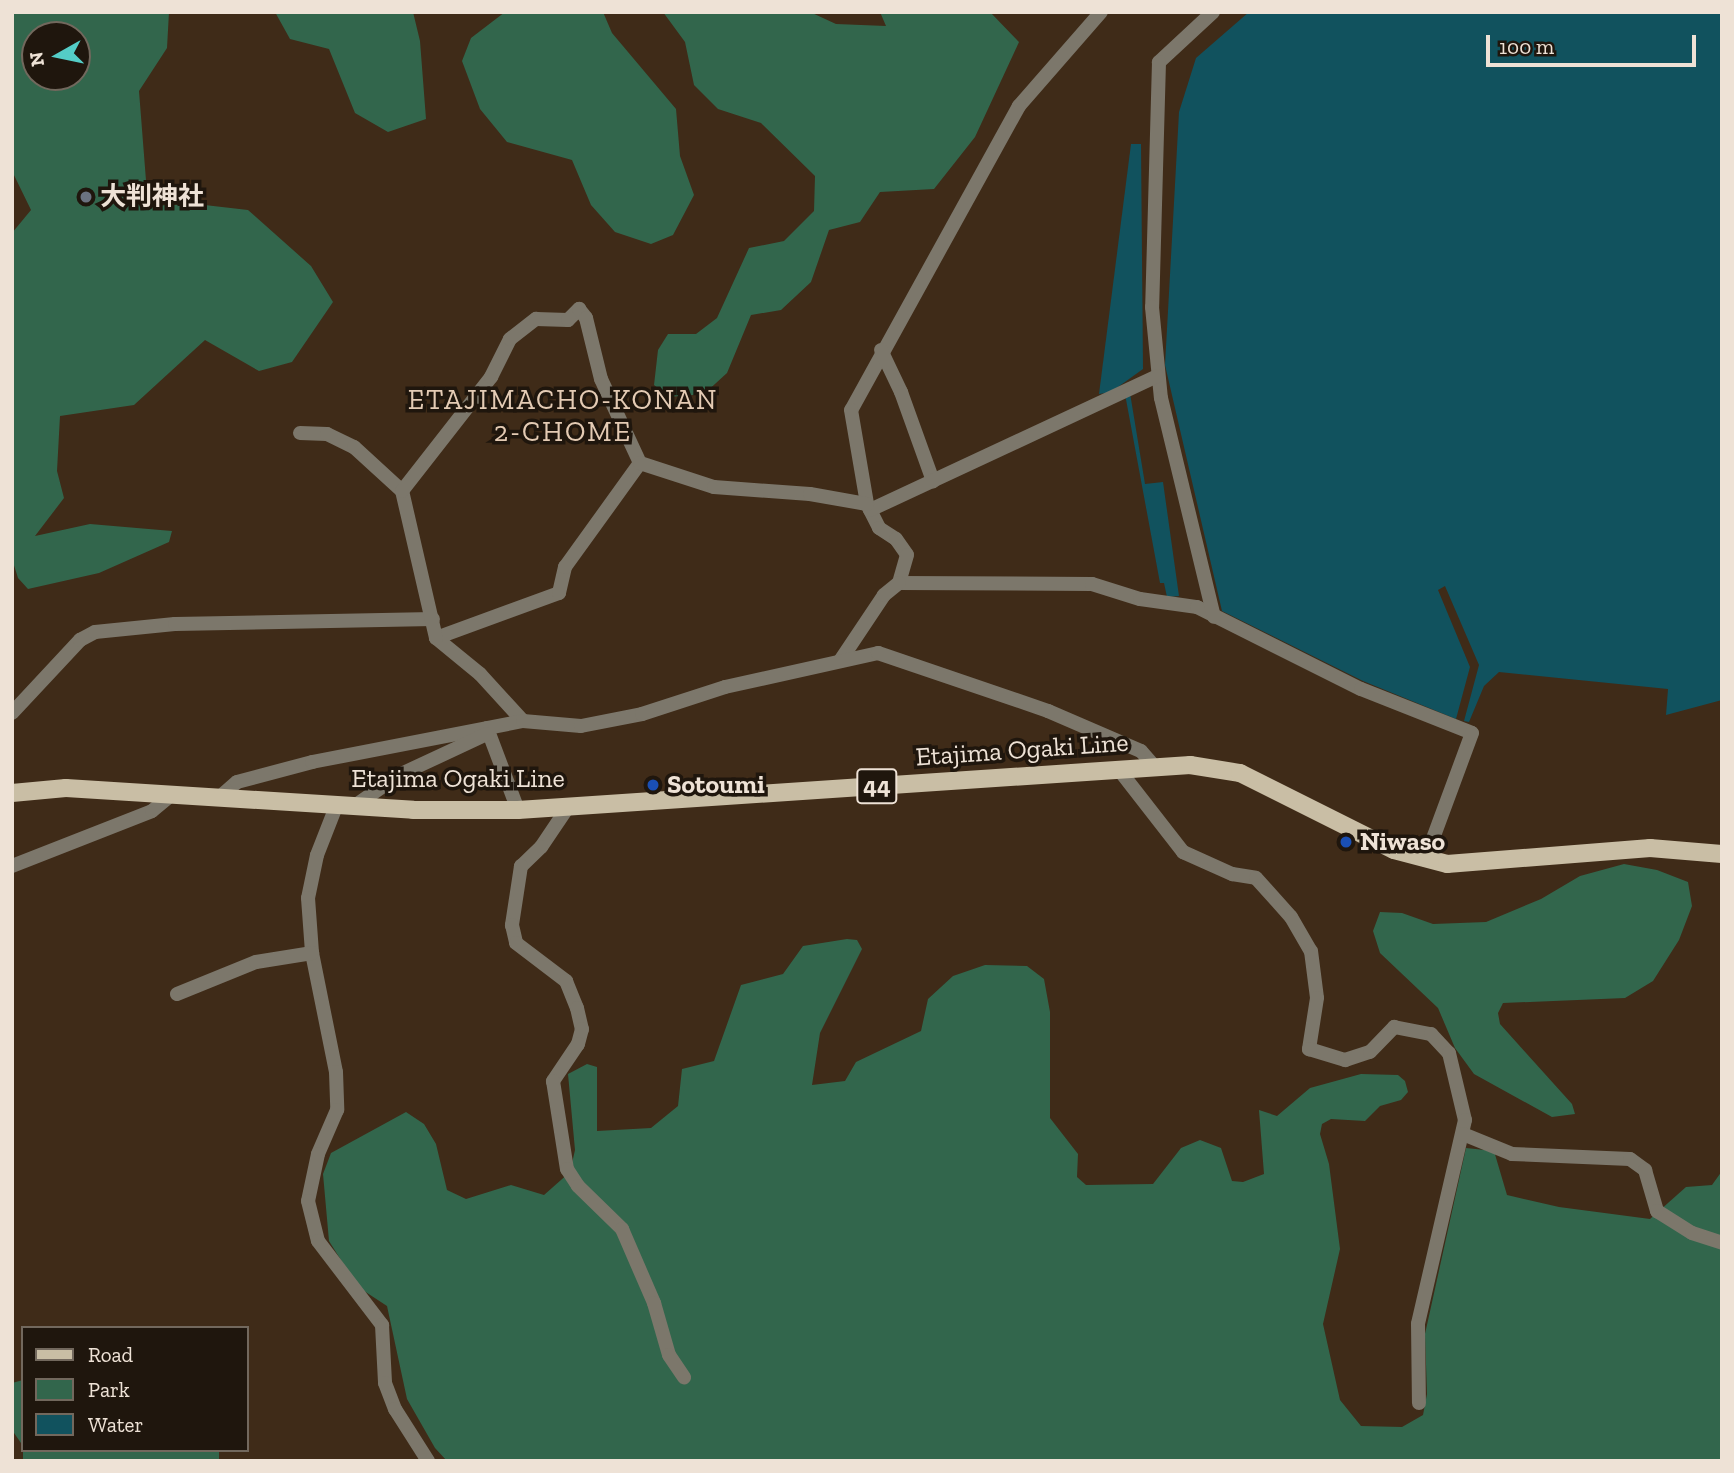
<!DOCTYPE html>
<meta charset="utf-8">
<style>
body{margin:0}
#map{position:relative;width:1734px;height:1473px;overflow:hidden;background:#3f2b18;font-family:"Zilla Slab","Noto Sans JP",serif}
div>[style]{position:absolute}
.green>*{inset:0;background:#32664c;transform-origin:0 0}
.water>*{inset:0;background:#11525e}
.minor>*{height:14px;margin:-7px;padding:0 7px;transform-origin:7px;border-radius:7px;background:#7c776b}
.major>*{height:18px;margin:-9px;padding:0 9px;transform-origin:9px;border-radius:9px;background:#c9bea5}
.dots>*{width:19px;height:19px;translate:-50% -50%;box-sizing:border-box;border:4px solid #1f160d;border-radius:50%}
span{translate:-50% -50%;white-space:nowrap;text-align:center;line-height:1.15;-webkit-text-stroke:7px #1f160d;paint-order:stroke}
.shield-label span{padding:2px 5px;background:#1f160d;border:2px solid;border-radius:5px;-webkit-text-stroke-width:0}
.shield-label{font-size:24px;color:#eee2d6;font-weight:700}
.poi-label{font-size:26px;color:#eee2d6;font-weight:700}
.left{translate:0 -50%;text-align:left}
.street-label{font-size:26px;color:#eee2d6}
.neighbourhood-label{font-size:28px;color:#e4cbb4;letter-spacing:2px}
.frame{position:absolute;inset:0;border:14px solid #eee2d6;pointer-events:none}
.legend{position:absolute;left:21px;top:1326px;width:228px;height:126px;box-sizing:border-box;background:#1f160d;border:2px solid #72685d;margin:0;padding:9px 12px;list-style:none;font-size:21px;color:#eee2d6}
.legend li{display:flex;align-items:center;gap:14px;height:35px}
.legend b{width:35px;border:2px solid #72685d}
.north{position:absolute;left:21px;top:21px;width:70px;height:70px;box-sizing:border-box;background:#1f160d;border:2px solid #72685d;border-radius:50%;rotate:261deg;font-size:19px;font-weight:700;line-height:28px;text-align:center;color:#eee2d6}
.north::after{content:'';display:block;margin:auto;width:24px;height:32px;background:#54cdc7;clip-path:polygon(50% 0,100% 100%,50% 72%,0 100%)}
.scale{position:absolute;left:1486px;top:35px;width:210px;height:32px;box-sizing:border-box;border:4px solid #eee2d6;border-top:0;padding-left:9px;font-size:21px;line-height:24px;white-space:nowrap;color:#eee2d6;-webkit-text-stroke:5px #1f160d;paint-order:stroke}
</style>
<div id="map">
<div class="green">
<i style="clip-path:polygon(evenodd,12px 12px,169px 12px,167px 48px,139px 91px,148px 206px,196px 204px,248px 210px,311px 266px,333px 302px,292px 362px,259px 371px,205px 340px,134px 405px,60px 416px,57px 471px,64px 498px,35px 536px,90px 524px,172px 531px,169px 542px,99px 573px,28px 589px,18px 578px,12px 559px,12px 233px,31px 210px,12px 171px,12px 12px,77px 35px,77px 77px,35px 77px,35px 35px,77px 35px)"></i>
<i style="clip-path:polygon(275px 12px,413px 12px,420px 41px,426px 119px,388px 132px,355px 113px,329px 49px,290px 39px)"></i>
<i style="clip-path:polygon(505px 12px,603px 12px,612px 33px,676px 109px,680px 156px,694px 195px,673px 235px,651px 244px,615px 232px,591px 205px,572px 160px,507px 142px,480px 109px,462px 61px,471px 38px)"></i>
<i style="clip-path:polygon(663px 12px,810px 12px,836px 24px,886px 26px,880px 12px,990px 12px,1019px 42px,975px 137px,934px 189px,880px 192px,860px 222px,829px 230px,811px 282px,781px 310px,751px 315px,727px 373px,704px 394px,669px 397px,654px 385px,658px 350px,668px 334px,696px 334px,717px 318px,749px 248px,784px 241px,814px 211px,815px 176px,761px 123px,718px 109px,694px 85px,685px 42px)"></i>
<i style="clip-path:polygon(1624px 864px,1657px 870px,1688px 882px,1692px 906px,1679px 940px,1653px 981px,1625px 998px,1503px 1003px,1498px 1013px,1500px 1024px,1572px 1104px,1575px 1114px,1552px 1117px,1474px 1074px,1455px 1048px,1438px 1008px,1380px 953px,1373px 931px,1380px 912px,1402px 913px,1433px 924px,1486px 922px,1541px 899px,1580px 876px)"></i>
<i style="clip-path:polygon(847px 939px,857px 940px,862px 949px,820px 1033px,812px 1085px,845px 1081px,856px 1062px,921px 1031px,928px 999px,953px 976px,985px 965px,1027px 966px,1044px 979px,1050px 1012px,1050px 1118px,1078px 1154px,1077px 1177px,1086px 1185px,1153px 1184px,1181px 1148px,1200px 1140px,1221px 1148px,1232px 1181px,1243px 1182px,1264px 1174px,1259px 1110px,1277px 1116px,1310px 1088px,1361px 1074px,1398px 1075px,1405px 1081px,1408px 1092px,1401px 1100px,1380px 1106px,1365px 1121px,1331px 1119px,1322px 1124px,1320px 1134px,1329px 1164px,1340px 1249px,1323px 1324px,1340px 1400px,1361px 1426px,1402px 1427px,1423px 1415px,1427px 1394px,1425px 1334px,1466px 1148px,1494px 1151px,1507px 1195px,1559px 1207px,1650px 1219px,1686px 1187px,1712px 1185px,1722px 1171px,1722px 1461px,447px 1461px,435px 1448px,407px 1399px,387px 1306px,358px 1287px,329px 1241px,323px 1174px,331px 1153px,406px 1112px,424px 1124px,436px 1144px,447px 1190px,466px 1199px,511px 1185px,544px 1195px,570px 1172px,575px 1150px,568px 1074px,587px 1064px,597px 1067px,597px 1131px,651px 1128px,678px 1106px,682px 1069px,714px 1061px,741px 985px,783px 974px,803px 946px)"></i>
<i style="clip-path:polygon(23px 1380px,23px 1446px,12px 1430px,12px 1383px)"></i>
<i style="left:23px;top:1450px;width:196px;height:11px"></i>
</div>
<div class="water">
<i style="clip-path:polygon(1249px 12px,1722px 12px,1722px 700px,1666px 715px,1668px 689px,1499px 672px,1484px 686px,1469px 722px,1464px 721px,1479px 665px,1445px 586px,1438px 590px,1470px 667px,1456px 719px,1363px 681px,1222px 611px,1165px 365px,1179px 112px,1196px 58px)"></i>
<i style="clip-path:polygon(1131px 144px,1141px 144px,1143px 369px,1111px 392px,1099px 394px)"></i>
<i style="clip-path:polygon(1130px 393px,1145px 484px,1163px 482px,1179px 596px,1167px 597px,1164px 583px,1160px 583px,1125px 394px)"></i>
</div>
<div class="minor">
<i style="left:1101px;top:12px;width:125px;rotate:131.1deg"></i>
<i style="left:1019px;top:106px;width:347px;rotate:118.9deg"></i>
<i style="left:851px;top:410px;width:95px;rotate:80.3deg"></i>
<i style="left:867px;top:504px;width:27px;rotate:63deg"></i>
<i style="left:879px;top:528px;width:20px;rotate:33deg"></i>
<i style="left:896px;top:539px;width:19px;rotate:55deg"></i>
<i style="left:907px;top:555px;width:29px;rotate:106deg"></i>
<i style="left:899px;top:583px;width:193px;rotate:0.3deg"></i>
<i style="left:1092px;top:584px;width:50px;rotate:17.4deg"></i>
<i style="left:1140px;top:599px;width:58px;rotate:8deg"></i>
<i style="left:1197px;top:607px;width:183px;rotate:26.6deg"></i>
<i style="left:1361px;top:689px;width:119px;rotate:21.6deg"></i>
<i style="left:1472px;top:733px;width:135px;rotate:110.3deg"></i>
<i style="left:1213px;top:12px;width:74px;rotate:137.2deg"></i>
<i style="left:1159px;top:62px;width:245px;rotate:91.6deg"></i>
<i style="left:1152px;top:307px;width:91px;rotate:84.4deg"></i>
<i style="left:1161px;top:398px;width:225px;rotate:76.4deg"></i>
<i style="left:881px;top:350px;width:47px;rotate:64.5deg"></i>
<i style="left:901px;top:392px;width:95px;rotate:70.2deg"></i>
<i style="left:300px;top:433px;width:27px;rotate:2deg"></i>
<i style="left:327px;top:434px;width:30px;rotate:26deg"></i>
<i style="left:354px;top:447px;width:65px;rotate:42.5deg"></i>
<i style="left:870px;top:510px;width:317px;rotate:-25deg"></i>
<i style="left:436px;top:638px;width:131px;rotate:-20.1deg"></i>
<i style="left:559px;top:593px;width:27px;rotate:-77deg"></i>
<i style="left:565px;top:567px;width:128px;rotate:-54.2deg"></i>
<i style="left:840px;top:661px;width:79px;rotate:-56.3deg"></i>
<i style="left:884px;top:595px;width:19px;rotate:-39deg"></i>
<i style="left:12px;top:713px;width:100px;rotate:-47deg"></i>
<i style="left:80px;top:640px;width:17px;rotate:-28deg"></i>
<i style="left:95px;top:632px;width:80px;rotate:-5.7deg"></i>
<i style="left:175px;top:624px;width:258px;rotate:-1.1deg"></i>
<i style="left:523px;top:721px;width:64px;rotate:-132.5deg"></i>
<i style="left:480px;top:674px;width:57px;rotate:-140.7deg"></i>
<i style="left:436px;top:638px;width:151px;rotate:-103deg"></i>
<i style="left:402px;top:491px;width:145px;rotate:-52deg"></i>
<i style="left:491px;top:377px;width:42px;rotate:-63.4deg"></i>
<i style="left:510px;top:339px;width:33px;rotate:-38deg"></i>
<i style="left:536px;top:319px;width:32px;rotate:2deg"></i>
<i style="left:568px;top:320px;width:16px;rotate:-45deg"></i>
<i style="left:579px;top:309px;width:11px;rotate:52deg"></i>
<i style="left:586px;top:318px;width:63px;rotate:76.2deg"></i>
<i style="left:601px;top:379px;width:93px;rotate:65.1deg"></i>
<i style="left:640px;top:463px;width:78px;rotate:18deg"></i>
<i style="left:714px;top:487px;width:96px;rotate:4.2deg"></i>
<i style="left:810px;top:494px;width:58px;rotate:10deg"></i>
<i style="left:487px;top:728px;width:88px;rotate:69.3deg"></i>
<i style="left:1120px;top:771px;width:103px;rotate:52.1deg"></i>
<i style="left:1183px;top:852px;width:54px;rotate:24.2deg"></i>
<i style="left:1232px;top:874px;width:24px;rotate:9deg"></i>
<i style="left:1256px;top:878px;width:52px;rotate:48.1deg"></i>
<i style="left:1291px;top:917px;width:39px;rotate:60deg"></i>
<i style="left:1311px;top:951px;width:47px;rotate:82.7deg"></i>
<i style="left:1317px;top:998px;width:52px;rotate:98.9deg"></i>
<i style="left:1309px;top:1049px;width:38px;rotate:17deg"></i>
<i style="left:1345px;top:1060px;width:26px;rotate:-18deg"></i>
<i style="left:1370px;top:1052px;width:35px;rotate:-46deg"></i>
<i style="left:1394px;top:1027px;width:38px;rotate:11deg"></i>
<i style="left:1431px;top:1034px;width:26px;rotate:47deg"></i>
<i style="left:1449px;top:1053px;width:69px;rotate:76.6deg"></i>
<i style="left:1465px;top:1120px;width:209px;rotate:103deg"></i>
<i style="left:1418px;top:1324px;width:79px;rotate:89.3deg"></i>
<i style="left:222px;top:795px;width:20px;rotate:-41deg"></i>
<i style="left:237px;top:782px;width:78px;rotate:-14.9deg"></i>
<i style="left:312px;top:762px;width:215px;rotate:-11deg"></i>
<i style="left:523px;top:721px;width:58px;rotate:4.9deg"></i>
<i style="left:581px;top:726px;width:62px;rotate:-11.1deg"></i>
<i style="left:642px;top:714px;width:87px;rotate:-18deg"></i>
<i style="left:725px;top:687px;width:157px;rotate:-12.5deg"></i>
<i style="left:878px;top:653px;width:180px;rotate:18.8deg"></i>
<i style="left:1048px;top:711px;width:101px;rotate:23.3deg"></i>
<i style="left:1141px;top:751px;width:21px;rotate:49deg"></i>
<i style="left:337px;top:804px;width:55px;rotate:111.4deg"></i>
<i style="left:317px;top:855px;width:44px;rotate:101.8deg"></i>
<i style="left:308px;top:898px;width:55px;rotate:85.8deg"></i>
<i style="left:312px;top:953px;width:121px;rotate:78.6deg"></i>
<i style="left:336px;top:1072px;width:38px;rotate:88deg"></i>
<i style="left:337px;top:1110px;width:48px;rotate:113.4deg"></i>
<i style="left:318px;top:1154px;width:48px;rotate:102deg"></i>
<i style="left:308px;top:1201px;width:41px;rotate:76deg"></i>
<i style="left:318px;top:1241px;width:106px;rotate:52.7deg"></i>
<i style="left:382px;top:1325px;width:58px;rotate:87deg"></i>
<i style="left:385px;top:1383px;width:28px;rotate:69deg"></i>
<i style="left:395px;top:1409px;width:62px;rotate:57.6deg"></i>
<i style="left:356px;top:805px;width:52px;rotate:-34.9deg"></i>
<i style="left:399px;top:775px;width:97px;rotate:-25deg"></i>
<i style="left:568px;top:807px;width:48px;rotate:124deg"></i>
<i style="left:541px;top:847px;width:28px;rotate:136deg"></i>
<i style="left:521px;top:866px;width:60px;rotate:98.7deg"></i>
<i style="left:512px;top:925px;width:18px;rotate:77deg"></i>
<i style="left:516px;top:943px;width:63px;rotate:37.2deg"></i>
<i style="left:566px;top:981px;width:29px;rotate:68deg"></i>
<i style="left:577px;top:1008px;width:22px;rotate:77deg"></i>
<i style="left:582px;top:1029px;width:16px;rotate:105deg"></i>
<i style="left:578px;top:1044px;width:45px;rotate:124deg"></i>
<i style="left:553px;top:1081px;width:89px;rotate:81deg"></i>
<i style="left:567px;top:1169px;width:20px;rotate:57deg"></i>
<i style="left:578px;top:1186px;width:62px;rotate:44.3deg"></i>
<i style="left:622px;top:1229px;width:81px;rotate:66.6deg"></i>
<i style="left:654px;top:1303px;width:54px;rotate:73.9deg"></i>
<i style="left:669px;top:1355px;width:27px;rotate:56deg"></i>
<i style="left:12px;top:866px;width:150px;rotate:-21.4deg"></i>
<i style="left:152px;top:811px;width:26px;rotate:-40deg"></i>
<i style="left:177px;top:994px;width:85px;rotate:-22.1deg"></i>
<i style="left:256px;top:962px;width:57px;rotate:-9.1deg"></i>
<i style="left:1463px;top:1134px;width:53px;rotate:22.2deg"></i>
<i style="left:1512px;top:1154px;width:118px;rotate:2.4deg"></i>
<i style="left:1630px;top:1159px;width:19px;rotate:36deg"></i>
<i style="left:1645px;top:1170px;width:43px;rotate:73.7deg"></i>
<i style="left:1657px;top:1211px;width:41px;rotate:32.2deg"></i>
<i style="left:1692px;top:1233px;width:32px;rotate:18deg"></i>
</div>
<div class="major">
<i style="left:12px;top:793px;width:54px;rotate:-5.3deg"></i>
<i style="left:66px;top:788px;width:348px;rotate:3.6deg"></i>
<i style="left:413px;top:810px;width:105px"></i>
<i style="left:518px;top:810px;width:674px;rotate:-3.83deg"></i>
<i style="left:1190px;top:765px;width:51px;rotate:9.1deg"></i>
<i style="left:1240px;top:773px;width:172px;rotate:26.6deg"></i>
<i style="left:1394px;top:850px;width:55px;rotate:14.8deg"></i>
<i style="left:1447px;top:864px;width:204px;rotate:-4.5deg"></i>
<i style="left:1650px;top:848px;width:72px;rotate:4.8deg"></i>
</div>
<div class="dots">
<i style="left:86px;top:197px;background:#6b7280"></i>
<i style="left:653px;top:785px;background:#1a4fb4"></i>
<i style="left:1346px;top:842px;background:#1a4fb4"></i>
</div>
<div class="shield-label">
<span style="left:877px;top:786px">44</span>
</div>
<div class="poi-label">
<span class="left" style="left:100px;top:197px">大判神社</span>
<span class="left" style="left:667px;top:785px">Sotoumi</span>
<span class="left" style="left:1360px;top:842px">Niwaso</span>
</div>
<div class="street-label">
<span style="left:1022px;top:750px;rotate:-4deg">Etajima Ogaki Line</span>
<span style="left:458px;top:779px">Etajima Ogaki Line</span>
</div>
<div class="neighbourhood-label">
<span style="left:563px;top:416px">ETAJIMACHO-KONAN<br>2-CHOME</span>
</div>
<div class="frame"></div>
<ul class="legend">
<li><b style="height:9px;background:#c9bea5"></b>Road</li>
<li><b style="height:19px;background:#32664c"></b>Park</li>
<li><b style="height:19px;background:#11525e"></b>Water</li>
</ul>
<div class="north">N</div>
<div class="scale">100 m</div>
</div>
